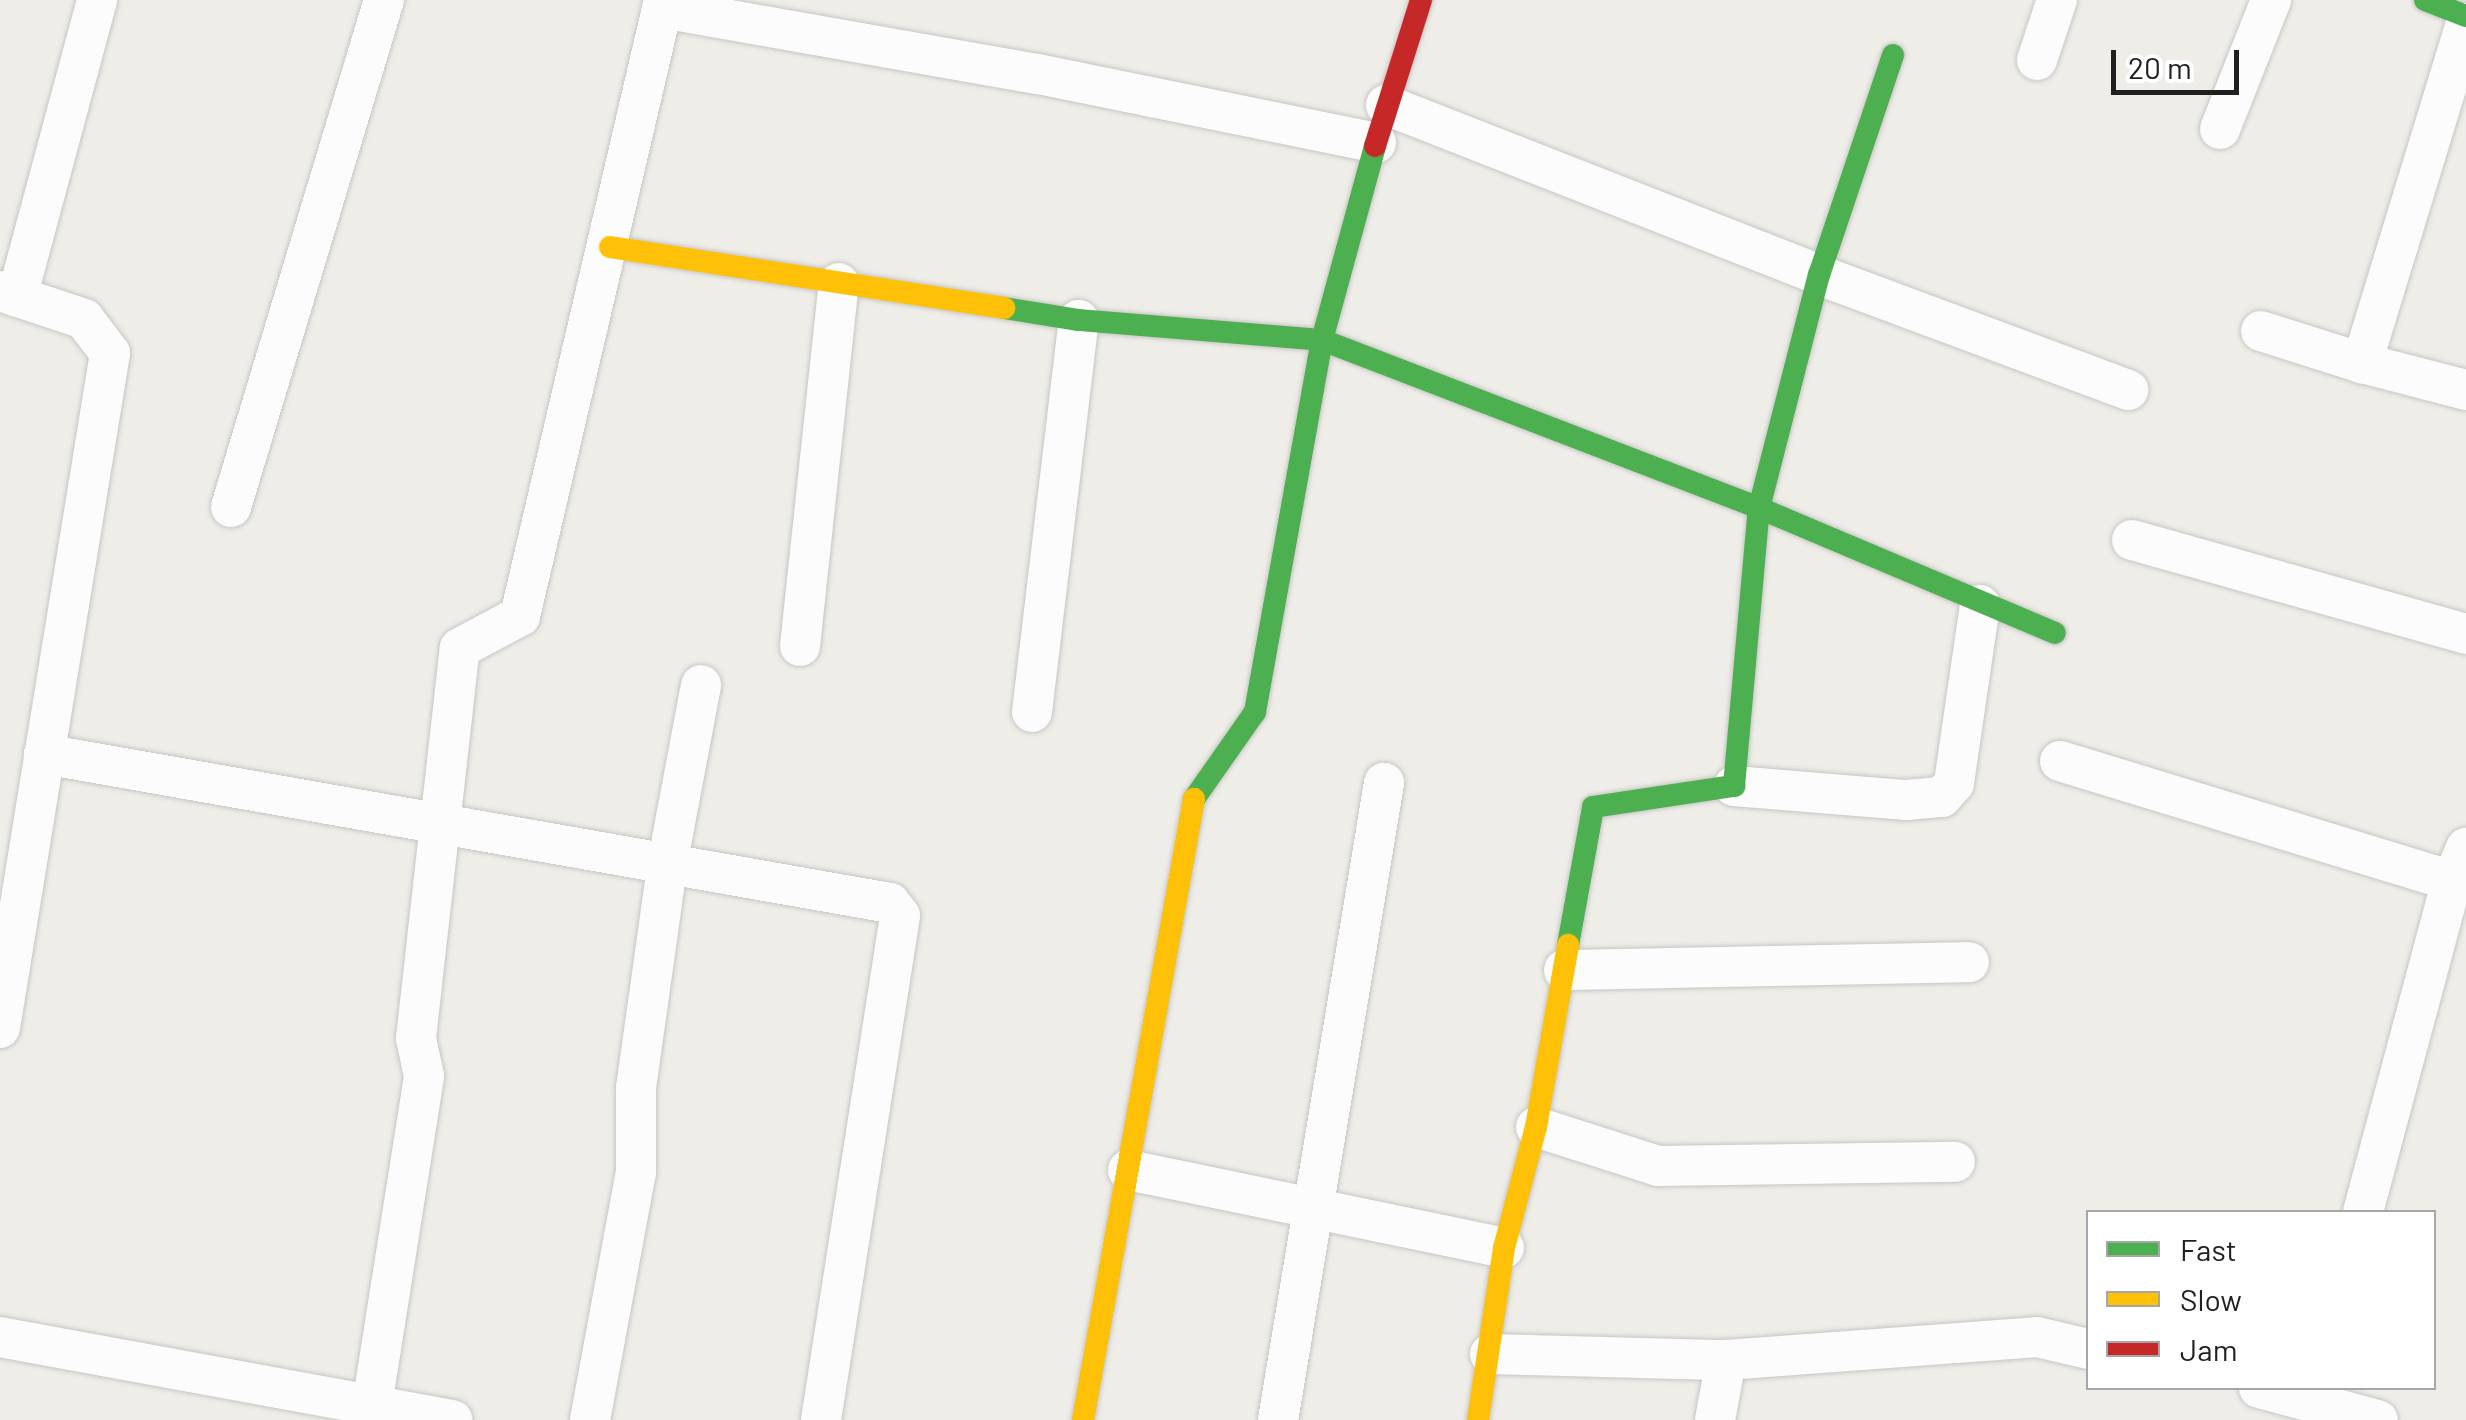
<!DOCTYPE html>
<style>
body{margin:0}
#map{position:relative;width:2466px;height:1420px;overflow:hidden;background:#eeede8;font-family:Barlow,sans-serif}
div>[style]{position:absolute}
.roads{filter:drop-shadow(0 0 2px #c7c6c4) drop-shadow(0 0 2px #c7c6c4)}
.street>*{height:40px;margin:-20px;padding:0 20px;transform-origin:20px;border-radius:20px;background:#fcfcfc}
.fast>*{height:22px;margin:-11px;padding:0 11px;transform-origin:11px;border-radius:11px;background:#4caf50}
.slow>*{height:22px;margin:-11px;padding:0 11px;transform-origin:11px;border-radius:11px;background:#ffc107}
.jam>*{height:22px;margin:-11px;padding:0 11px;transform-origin:11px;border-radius:11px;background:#c62828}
span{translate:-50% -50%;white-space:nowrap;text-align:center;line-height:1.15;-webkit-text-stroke:9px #fff;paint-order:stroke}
.legend{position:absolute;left:2086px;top:1210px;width:350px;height:180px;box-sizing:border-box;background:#fff;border:2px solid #a6a6a6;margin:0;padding:12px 18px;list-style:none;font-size:30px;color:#202020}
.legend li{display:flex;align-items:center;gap:20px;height:50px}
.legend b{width:50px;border:2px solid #a6a6a6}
.scale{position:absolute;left:2111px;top:50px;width:128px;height:45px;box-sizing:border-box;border:5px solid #202020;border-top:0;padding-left:12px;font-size:30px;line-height:35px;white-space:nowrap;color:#202020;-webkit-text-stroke:8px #fff;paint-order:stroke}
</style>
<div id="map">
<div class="roads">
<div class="street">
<i style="left:662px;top:8px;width:382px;rotate:10deg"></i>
<i style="left:1038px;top:74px;width:345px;rotate:11.5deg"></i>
<i style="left:2466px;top:23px;width:356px;rotate:107deg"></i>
<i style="left:2362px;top:363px;width:107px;rotate:14.6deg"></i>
<i style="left:2037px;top:60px;width:63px;rotate:-71.6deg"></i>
<i style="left:1386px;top:105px;width:465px;rotate:21.4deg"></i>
<i style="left:1819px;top:275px;width:330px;rotate:20.4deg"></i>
<i style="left:2220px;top:129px;width:139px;rotate:-68.4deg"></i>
<i style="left:0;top:291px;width:89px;rotate:18.4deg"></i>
<i style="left:84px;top:319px;width:43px;rotate:52.6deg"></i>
<i style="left:110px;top:353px;width:684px;rotate:99.26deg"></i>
<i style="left:17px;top:297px;width:308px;rotate:-74.9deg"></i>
<i style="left:2261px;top:331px;width:106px;rotate:17.6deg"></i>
<i style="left:231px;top:507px;width:530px;rotate:-73.21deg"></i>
<i style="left:2132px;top:540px;width:347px;rotate:15.7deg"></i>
<i style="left:800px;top:646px;width:365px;rotate:-83.9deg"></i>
<i style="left:1032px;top:712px;width:395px;rotate:-83.2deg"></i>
<i style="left:44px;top:754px;width:859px;rotate:9.99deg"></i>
<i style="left:890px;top:903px;width:16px;rotate:52deg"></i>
<i style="left:900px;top:916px;width:510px;rotate:98.91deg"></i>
<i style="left:2060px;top:761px;width:410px;rotate:17deg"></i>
<i style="left:2452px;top:881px;width:36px;rotate:-67deg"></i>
<i style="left:1734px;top:786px;width:173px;rotate:4.7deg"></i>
<i style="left:1906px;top:800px;width:36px;rotate:-5deg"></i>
<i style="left:1942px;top:797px;width:18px;rotate:-49deg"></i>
<i style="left:1954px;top:783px;width:180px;rotate:-81.7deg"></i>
<i style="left:1564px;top:970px;width:405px;rotate:-1.1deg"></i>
<i style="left:1536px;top:1127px;width:128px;rotate:17.7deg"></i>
<i style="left:1658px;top:1166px;width:297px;rotate:-0.8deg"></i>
<i style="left:1128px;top:1170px;width:384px;rotate:11.7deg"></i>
<i style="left:2363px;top:1212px;width:343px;rotate:-75deg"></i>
<i style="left:0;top:1337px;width:460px;rotate:10.4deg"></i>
<i style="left:1490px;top:1354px;width:236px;rotate:1.5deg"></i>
<i style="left:1726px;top:1360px;width:312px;rotate:-4.2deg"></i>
<i style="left:2037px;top:1337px;width:52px;rotate:13.2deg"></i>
<i style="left:2259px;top:1388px;width:123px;rotate:15.1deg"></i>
<i style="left:372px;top:1405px;width:333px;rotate:-81deg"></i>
<i style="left:424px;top:1076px;width:39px;rotate:-102deg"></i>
<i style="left:416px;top:1038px;width:392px;rotate:-83.6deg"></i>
<i style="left:460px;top:648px;width:68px;rotate:-28.1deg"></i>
<i style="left:520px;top:616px;width:633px;rotate:-76.84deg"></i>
<i style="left:590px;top:1420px;width:251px;rotate:-79.5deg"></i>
<i style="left:636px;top:1173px;width:85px;rotate:-90deg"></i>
<i style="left:636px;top:1088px;width:230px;rotate:-82deg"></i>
<i style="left:668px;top:860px;width:178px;rotate:-79.3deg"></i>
<i style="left:1278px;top:1420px;width:646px;rotate:-80.55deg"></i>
<i style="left:1715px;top:1420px;width:61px;rotate:-79.6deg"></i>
</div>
<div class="fast">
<i style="left:2425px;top:0;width:44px;rotate:21.3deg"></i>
<i style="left:1004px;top:308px;width:76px;rotate:9.1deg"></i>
<i style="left:1079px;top:320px;width:244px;rotate:4.7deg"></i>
<i style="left:1322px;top:340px;width:468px;rotate:21deg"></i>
<i style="left:1759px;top:508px;width:321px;rotate:22.9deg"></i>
<i style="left:1194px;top:799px;width:106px;rotate:-55deg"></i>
<i style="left:1255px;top:712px;width:378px;rotate:-79.8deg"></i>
<i style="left:1322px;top:340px;width:201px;rotate:-74.7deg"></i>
<i style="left:1568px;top:945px;width:140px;rotate:-79.7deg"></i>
<i style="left:1593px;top:807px;width:143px;rotate:-8.5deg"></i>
<i style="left:1734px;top:786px;width:279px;rotate:-84.9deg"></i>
<i style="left:1759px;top:508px;width:241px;rotate:-75.6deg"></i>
<i style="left:1819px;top:275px;width:232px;rotate:-71.4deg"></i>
</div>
<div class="slow">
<i style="left:610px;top:247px;width:399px;rotate:8.8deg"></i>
<i style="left:1083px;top:1420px;width:631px;rotate:-79.87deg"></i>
<i style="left:1478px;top:1420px;width:174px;rotate:-81.4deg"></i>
<i style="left:1504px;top:1248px;width:125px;rotate:-75.2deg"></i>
<i style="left:1536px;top:1127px;width:185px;rotate:-80deg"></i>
</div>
<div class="jam">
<i style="left:1375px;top:146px;width:153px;rotate:-72.5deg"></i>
</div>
</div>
<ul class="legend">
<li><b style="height:12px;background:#4caf50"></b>Fast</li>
<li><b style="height:12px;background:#ffc107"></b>Slow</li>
<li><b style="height:12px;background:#c62828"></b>Jam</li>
</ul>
<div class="scale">20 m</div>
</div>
